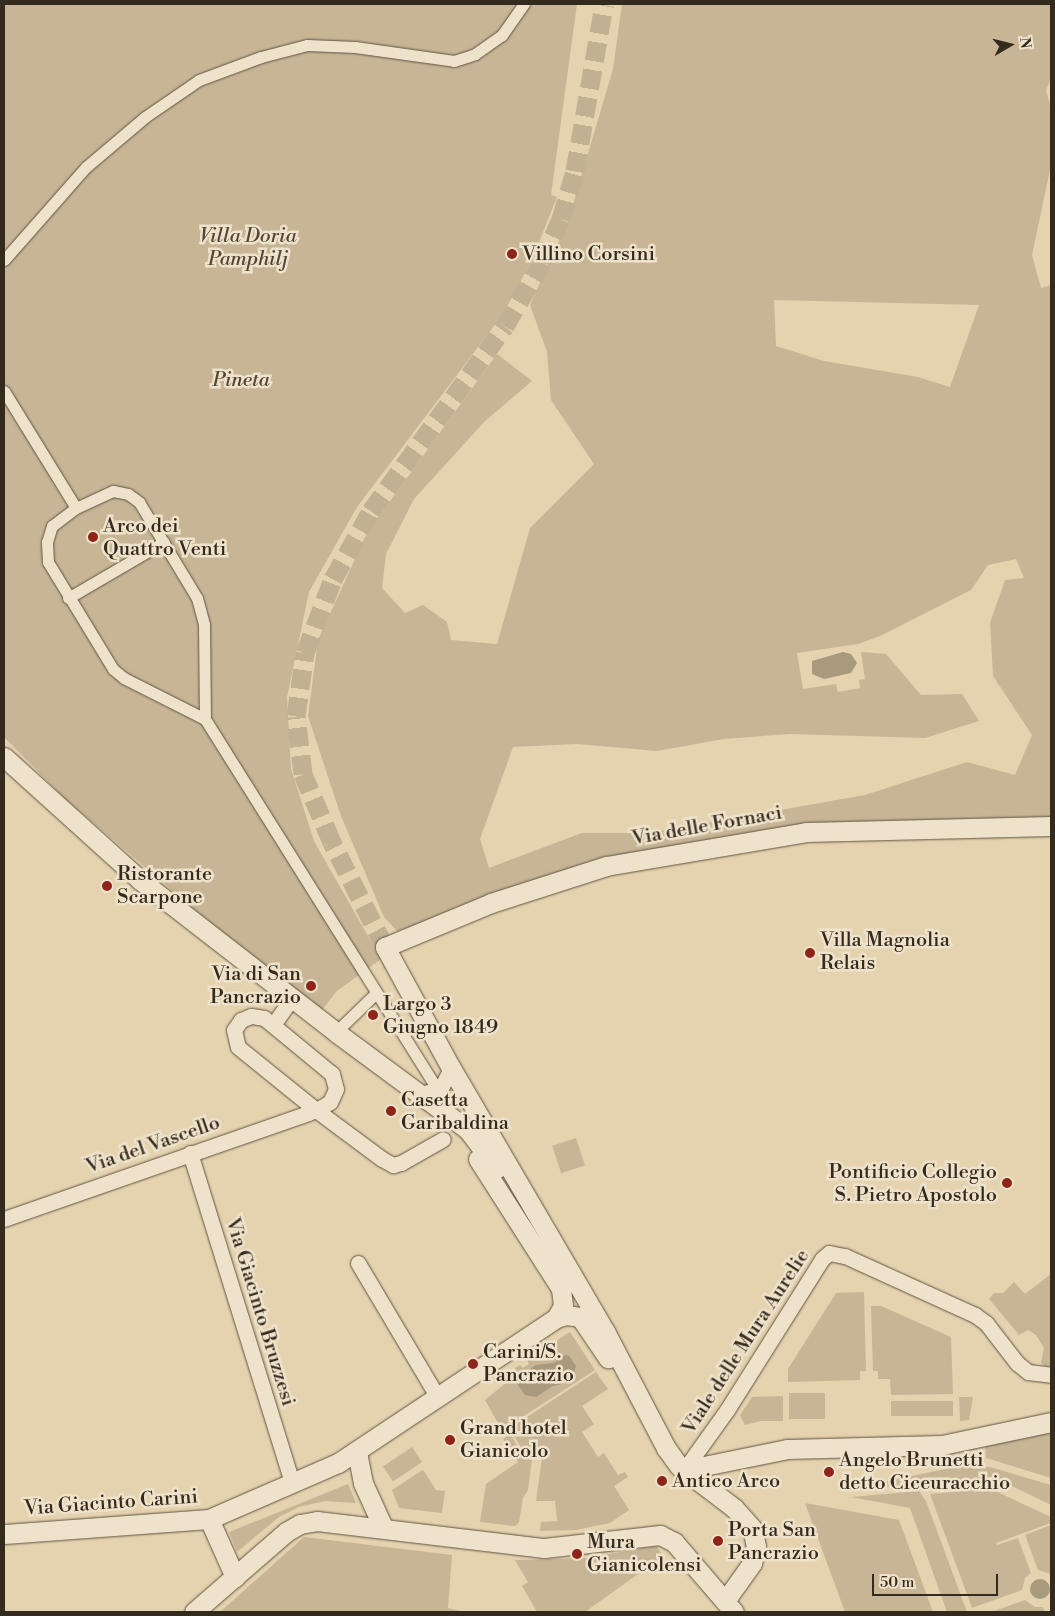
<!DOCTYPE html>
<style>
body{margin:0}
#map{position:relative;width:1055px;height:1616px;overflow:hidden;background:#e5d2af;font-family:"Libre Bodoni",serif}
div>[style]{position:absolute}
.green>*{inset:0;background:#c7b596;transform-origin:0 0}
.water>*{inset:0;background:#a9997d}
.round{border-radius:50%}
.tertiary-tunnel>*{height:19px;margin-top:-9.5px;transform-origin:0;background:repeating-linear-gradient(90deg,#c2b092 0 19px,transparent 0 28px)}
.roads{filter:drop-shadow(0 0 1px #605442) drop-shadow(0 0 1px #605442)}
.pedestrian>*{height:11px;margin:-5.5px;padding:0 5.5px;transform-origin:5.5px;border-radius:5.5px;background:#eee2cb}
.minor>*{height:15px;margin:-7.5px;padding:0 7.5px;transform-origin:7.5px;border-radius:7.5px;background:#eee2cb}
.tertiary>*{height:19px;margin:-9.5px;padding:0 9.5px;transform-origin:9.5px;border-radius:9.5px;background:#eee2cb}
.dots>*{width:14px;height:14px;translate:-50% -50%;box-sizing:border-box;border:2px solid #eee2cb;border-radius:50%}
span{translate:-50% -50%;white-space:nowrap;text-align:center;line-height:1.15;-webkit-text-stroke:5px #eee2cb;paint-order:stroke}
.park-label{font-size:20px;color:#514635;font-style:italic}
.poi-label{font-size:20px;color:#342a1d}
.left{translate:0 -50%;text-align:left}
.right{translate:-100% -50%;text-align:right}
.street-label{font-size:20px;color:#342a1d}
.frame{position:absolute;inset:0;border:5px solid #342a1d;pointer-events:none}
.north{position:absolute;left:985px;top:20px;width:50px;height:50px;-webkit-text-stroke:4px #eee2cb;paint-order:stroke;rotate:82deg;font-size:14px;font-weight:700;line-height:20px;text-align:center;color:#342a1d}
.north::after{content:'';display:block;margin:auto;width:18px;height:22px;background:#342a1d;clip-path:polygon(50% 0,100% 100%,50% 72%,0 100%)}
.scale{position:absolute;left:872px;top:1574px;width:126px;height:22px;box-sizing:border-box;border:2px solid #342a1d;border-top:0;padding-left:6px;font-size:15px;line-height:18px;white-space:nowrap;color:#342a1d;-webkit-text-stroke:4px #eee2cb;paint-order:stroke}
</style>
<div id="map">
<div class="green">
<i style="clip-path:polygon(4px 4px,577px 4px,551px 195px,557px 197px,532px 260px,503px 314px,357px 507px,309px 592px,287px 697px,291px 769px,314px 841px,381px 959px,337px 991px,322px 1010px,244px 952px,62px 796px,4px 737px)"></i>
<i style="clip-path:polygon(evenodd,622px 4px,1051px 4px,1051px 79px,1046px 90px,1051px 109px,1051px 165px,1032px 255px,1041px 288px,1051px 285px,1051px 822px,928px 820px,612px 860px,397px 931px,384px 917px,341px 816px,308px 716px,318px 640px,367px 533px,497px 354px,532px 381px,485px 421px,414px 499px,386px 554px,382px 588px,405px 613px,423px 605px,447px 622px,451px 640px,497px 644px,530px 528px,594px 464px,551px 400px,547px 352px,530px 305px,568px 221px,613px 69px,622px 4px,774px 300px,979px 305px,950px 387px,918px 377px,824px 361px,776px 346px,774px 300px,622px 4px,1016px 559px,1024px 578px,1005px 580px,990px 623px,993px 676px,1032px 735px,1015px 775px,967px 762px,865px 795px,650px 833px,582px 833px,489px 868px,480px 839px,513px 747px,577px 744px,657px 751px,724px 739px,790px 734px,925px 738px,979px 721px,962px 694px,921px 695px,886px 654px,861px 652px,865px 679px,859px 680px,860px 688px,838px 692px,836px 684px,803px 689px,797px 653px,858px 644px,880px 636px,971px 590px,988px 565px,1016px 559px)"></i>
<i style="left:576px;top:1138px;width:29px;height:25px;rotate:72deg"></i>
<i style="clip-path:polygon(1051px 1274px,1051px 1366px,1046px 1367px,1041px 1362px,1044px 1348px,1036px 1335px,1028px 1330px,1019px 1335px,989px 1299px,994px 1293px,1003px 1293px,1014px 1282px,1025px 1294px)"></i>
<i style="clip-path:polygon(864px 1292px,866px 1371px,860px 1371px,860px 1380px,788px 1382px,788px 1369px,836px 1293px)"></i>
<i style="clip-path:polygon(871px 1306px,881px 1306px,951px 1337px,953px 1394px,891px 1395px,890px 1379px,878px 1379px,878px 1371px,873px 1371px)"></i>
<i style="clip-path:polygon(570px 1332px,595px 1370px,507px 1427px,523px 1457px,532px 1459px,528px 1490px,523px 1498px,519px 1522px,515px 1526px,480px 1522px,486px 1484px,518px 1462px,503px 1439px,506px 1437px,485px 1400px,518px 1373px,515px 1368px,520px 1365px,523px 1368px,529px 1364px,527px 1360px)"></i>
<i style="clip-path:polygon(596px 1372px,608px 1389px,582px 1406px,594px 1424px,582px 1432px,598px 1457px,604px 1453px,618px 1475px,625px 1472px,628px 1477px,614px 1486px,629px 1510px,610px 1523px,576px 1530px,540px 1531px,541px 1522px,557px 1521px,555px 1501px,536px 1501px,542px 1458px,525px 1455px,510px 1428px)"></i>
<i style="left:825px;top:1393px;width:26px;height:36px;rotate:90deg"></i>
<i style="clip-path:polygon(783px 1396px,783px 1421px,761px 1421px,745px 1425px,740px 1415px,752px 1397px)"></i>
<i style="clip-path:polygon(959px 1397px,973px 1397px,969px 1420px,960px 1421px)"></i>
<i style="left:953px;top:1401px;width:15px;height:62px;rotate:90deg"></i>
<i style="clip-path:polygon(1051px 1429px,1051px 1478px,986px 1458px,985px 1446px)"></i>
<i style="left:412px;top:1447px;width:18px;height:35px;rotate:56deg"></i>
<i style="clip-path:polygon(964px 1465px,990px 1467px,1051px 1485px,1051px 1505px,993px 1477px,846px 1490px)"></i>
<i style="clip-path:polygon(423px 1470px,436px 1490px,445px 1491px,442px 1513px,399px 1508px,392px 1490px)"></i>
<i style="clip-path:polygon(348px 1484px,356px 1503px,325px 1501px,299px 1507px,279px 1517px,237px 1552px,229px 1532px)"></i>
<i style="clip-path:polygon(991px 1489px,1051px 1517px,1051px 1523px,996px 1543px,997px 1545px,1018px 1538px,1031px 1573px,1025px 1578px,1022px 1590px,972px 1608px,930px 1494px)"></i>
<i style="clip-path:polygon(919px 1491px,926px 1501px,967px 1612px,947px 1612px,910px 1508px,851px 1497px)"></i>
<i style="clip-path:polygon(805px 1503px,899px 1520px,933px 1612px,845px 1612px)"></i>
<i style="clip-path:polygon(1051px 1525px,1051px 1574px,1038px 1570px,1025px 1535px)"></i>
<i style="clip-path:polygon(304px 1537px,452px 1555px,448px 1608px,464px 1612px,220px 1612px)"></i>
<i style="clip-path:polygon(656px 1546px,663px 1556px,585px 1612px,537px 1612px,522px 1586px,528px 1582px,515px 1560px,586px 1558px)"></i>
<i style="clip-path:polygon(1025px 1600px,1035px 1607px,1043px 1607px,1045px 1612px,991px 1612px)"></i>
</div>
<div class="water">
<i style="clip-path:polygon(843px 652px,851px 654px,857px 663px,851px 673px,824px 679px,812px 674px,812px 661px)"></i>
<i style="clip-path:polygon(564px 1355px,569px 1356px,576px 1366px,571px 1382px,553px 1386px,536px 1397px,525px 1395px,517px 1384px,517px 1378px,536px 1365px,554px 1363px)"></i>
<i class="round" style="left:1030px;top:1579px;width:20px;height:20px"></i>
</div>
<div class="tertiary-tunnel">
<i style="left:385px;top:947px;width:118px;rotate:-116.8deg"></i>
<i style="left:332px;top:842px;width:74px;rotate:-113.1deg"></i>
<i style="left:303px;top:774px;width:58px;rotate:-96.9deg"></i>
<i style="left:296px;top:716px;width:64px;rotate:-81.9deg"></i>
<i style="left:305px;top:653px;width:79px;rotate:-69.3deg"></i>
<i style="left:333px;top:579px;width:78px;rotate:-60.8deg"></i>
<i style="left:371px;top:511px;width:228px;rotate:-54.1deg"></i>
<i style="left:505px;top:326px;width:74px;rotate:-60deg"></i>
<i style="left:542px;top:262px;width:47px;rotate:-66.2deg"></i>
<i style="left:561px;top:219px;width:50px;rotate:-73.7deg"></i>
<i style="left:575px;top:171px;width:169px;rotate:-80.1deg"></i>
</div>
<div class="roads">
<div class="pedestrian">
<i style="left:4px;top:260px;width:124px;rotate:-48.6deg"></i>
<i style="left:86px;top:167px;width:77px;rotate:-40.3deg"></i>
<i style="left:145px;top:117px;width:65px;rotate:-34.4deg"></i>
<i style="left:199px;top:80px;width:66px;rotate:-20.4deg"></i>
<i style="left:261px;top:57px;width:48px;rotate:-14.6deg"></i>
<i style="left:307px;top:45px;width:48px;rotate:2.4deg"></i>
<i style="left:355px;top:47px;width:100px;rotate:8deg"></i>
<i style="left:454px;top:61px;width:22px;rotate:-18deg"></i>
<i style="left:475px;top:54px;width:33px;rotate:-35deg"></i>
<i style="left:502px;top:35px;width:38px;rotate:-55deg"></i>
<i style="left:4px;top:391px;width:137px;rotate:58.4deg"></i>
<i style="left:113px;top:491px;width:15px;rotate:11deg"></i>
<i style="left:128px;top:494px;width:14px;rotate:36deg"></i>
<i style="left:139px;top:502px;width:112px;rotate:58.9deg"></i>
<i style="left:197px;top:598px;width:28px;rotate:75deg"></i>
<i style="left:204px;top:625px;width:94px;rotate:89.4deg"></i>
<i style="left:205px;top:719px;width:91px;rotate:-153.2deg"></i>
<i style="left:124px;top:678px;width:14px;rotate:-141deg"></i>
<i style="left:113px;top:669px;width:125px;rotate:-121.3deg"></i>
<i style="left:48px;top:562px;width:20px;rotate:-93deg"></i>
<i style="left:47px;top:542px;width:17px;rotate:-73deg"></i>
<i style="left:52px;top:526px;width:30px;rotate:-37deg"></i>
<i style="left:76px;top:508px;width:41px;rotate:-24.7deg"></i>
<i style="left:68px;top:598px;width:111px;rotate:-30.3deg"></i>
<i style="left:205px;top:719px;width:438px;rotate:57.9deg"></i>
<i style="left:342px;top:1026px;width:47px;rotate:-44.1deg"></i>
</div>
<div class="minor">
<i style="left:273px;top:1025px;width:33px;rotate:-55deg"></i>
<i style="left:419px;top:1095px;width:23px;rotate:-18deg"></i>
<i style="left:441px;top:1088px;width:22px;rotate:-63deg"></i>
<i style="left:190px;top:1153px;width:345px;rotate:72.8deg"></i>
<i style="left:4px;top:1219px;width:322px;rotate:-19.2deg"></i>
<i style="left:308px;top:1113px;width:9px;rotate:-21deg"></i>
<i style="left:316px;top:1110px;width:7px;rotate:-27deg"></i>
<i style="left:322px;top:1107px;width:9px;rotate:-32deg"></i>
<i style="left:330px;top:1102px;width:14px;rotate:-65deg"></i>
<i style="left:336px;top:1089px;width:16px;rotate:-105deg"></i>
<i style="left:332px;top:1074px;width:88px;rotate:-140.5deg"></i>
<i style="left:264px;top:1018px;width:13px;rotate:-171deg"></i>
<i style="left:251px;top:1016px;width:11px;rotate:158deg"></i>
<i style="left:241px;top:1020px;width:12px;rotate:125deg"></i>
<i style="left:234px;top:1030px;width:17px;rotate:77deg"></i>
<i style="left:238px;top:1047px;width:100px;rotate:38.9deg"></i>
<i style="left:316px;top:1110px;width:82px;rotate:36.6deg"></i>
<i style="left:382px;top:1159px;width:13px;rotate:29deg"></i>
<i style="left:393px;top:1165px;width:8px;rotate:-14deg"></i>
<i style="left:401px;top:1163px;width:48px;rotate:-29.7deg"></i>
<i style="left:358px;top:1263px;width:157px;rotate:59.3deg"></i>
<i style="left:684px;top:1470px;width:74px;rotate:-54.4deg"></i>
<i style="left:727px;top:1410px;width:178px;rotate:-57.8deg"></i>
<i style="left:822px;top:1259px;width:9px;rotate:-41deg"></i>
<i style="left:829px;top:1253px;width:16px;rotate:11deg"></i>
<i style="left:845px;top:1256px;width:143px;rotate:24.4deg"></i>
<i style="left:975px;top:1315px;width:14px;rotate:36deg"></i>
<i style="left:986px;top:1323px;width:51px;rotate:52.2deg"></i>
<i style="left:1017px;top:1363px;width:14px;rotate:39deg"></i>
<i style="left:1028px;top:1372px;width:23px;rotate:7deg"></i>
</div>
<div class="tertiary">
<i style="left:4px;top:757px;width:183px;rotate:42.1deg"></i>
<i style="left:140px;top:880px;width:249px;rotate:37.8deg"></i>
<i style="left:337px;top:1033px;width:163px;rotate:36.5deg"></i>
<i style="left:468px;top:1130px;width:48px;rotate:52.7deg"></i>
<i style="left:478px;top:1159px;width:154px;rotate:57.4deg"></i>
<i style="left:561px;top:1289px;width:17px;rotate:83deg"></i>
<i style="left:563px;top:1306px;width:14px;rotate:120deg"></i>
<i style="left:357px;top:1452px;width:32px;rotate:79deg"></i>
<i style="left:363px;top:1483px;width:48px;rotate:65.6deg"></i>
<i style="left:684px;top:1470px;width:105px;rotate:-11.5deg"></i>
<i style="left:787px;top:1449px;width:155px;rotate:-1.5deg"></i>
<i style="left:942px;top:1445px;width:111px;rotate:-11.9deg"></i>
<i style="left:209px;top:1519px;width:64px;rotate:65.9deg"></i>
<i style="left:4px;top:1534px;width:206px;rotate:-4.2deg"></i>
<i style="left:209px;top:1519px;width:141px;rotate:-23.5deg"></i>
<i style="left:338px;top:1463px;width:262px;rotate:-33.6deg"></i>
<i style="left:556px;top:1318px;width:10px;rotate:-17deg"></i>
<i style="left:566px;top:1315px;width:14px;rotate:8deg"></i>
<i style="left:580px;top:1317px;width:50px;rotate:55.7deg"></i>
<i style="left:725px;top:1601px;width:47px;rotate:-54.6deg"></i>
<i style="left:752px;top:1563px;width:17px;rotate:-77deg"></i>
<i style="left:756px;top:1546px;width:18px;rotate:-103deg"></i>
<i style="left:752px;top:1528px;width:27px;rotate:-132deg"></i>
<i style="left:734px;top:1508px;width:69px;rotate:-142.6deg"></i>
<i style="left:679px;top:1466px;width:22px;rotate:-126deg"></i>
<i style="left:666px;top:1448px;width:130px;rotate:-117.6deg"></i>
<i style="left:606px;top:1333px;width:307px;rotate:-120.3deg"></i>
<i style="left:451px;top:1068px;width:138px;rotate:-118.6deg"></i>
<i style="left:385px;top:947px;width:115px;rotate:-22.5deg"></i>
<i style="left:491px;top:903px;width:121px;rotate:-17.8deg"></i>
<i style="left:606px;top:866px;width:203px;rotate:-9.6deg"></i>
<i style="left:806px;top:832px;width:245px;rotate:-1.4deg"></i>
<i style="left:194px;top:1612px;width:122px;rotate:-41deg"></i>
<i style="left:286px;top:1532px;width:16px;rotate:-30deg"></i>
<i style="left:300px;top:1524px;width:17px;rotate:-10deg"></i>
<i style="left:317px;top:1521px;width:229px;rotate:6.8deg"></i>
<i style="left:544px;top:1548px;width:117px;rotate:-6.4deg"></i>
<i style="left:660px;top:1535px;width:16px;rotate:27deg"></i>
<i style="left:674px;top:1542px;width:92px;rotate:49.4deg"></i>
</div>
</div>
<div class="dots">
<i style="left:512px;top:254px;background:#8f2418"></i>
<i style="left:93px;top:537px;background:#8f2418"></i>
<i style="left:107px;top:886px;background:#8f2418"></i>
<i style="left:810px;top:953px;background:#8f2418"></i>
<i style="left:311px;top:986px;background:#8f2418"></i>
<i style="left:373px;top:1015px;background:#8f2418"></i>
<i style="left:391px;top:1111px;background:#8f2418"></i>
<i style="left:1007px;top:1183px;background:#8f2418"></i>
<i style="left:473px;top:1364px;background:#8f2418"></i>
<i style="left:450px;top:1440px;background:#8f2418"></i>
<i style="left:829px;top:1472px;background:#8f2418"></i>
<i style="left:662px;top:1481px;background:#8f2418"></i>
<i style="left:718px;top:1541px;background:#8f2418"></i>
<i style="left:577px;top:1554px;background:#8f2418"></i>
</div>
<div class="park-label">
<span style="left:248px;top:248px">Villa Doria<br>Pamphilj</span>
<span style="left:241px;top:380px">Pineta</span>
</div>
<div class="poi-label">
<span class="left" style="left:522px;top:254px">Villino Corsini</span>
<span class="left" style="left:103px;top:538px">Arco dei<br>Quattro Venti</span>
<span class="left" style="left:117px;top:886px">Ristorante<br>Scarpone</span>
<span class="left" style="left:820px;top:952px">Villa Magnolia<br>Relais</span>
<span class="right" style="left:301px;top:986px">Via di San<br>Pancrazio</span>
<span class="left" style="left:383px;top:1016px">Largo 3<br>Giugno 1849</span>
<span class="left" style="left:401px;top:1112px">Casetta<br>Garibaldina</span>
<span class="right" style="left:997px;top:1184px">Pontificio Collegio<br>S. Pietro Apostolo</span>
<span class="left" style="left:483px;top:1364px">Carini/S.<br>Pancrazio</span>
<span class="left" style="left:460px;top:1440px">Grand hotel<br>Gianicolo</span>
<span class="left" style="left:839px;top:1472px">Angelo Brunetti<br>detto Ciceuracchio</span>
<span class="left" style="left:672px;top:1481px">Antico Arco</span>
<span class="left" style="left:728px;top:1542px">Porta San<br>Pancrazio</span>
<span class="left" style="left:587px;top:1554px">Mura<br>Gianicolensi</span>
</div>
<div class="street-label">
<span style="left:707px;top:826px;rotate:-10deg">Via delle Fornaci</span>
<span style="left:153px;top:1145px;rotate:-19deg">Via del Vascello</span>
<span style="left:260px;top:1312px;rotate:73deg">Via Giacinto Bruzzesi</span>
<span style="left:746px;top:1342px;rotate:-57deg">Viale delle Mura Aurelie</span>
<span style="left:111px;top:1503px;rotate:-4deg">Via Giacinto Carini</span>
</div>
<div class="frame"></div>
<div class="north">N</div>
<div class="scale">50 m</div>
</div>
